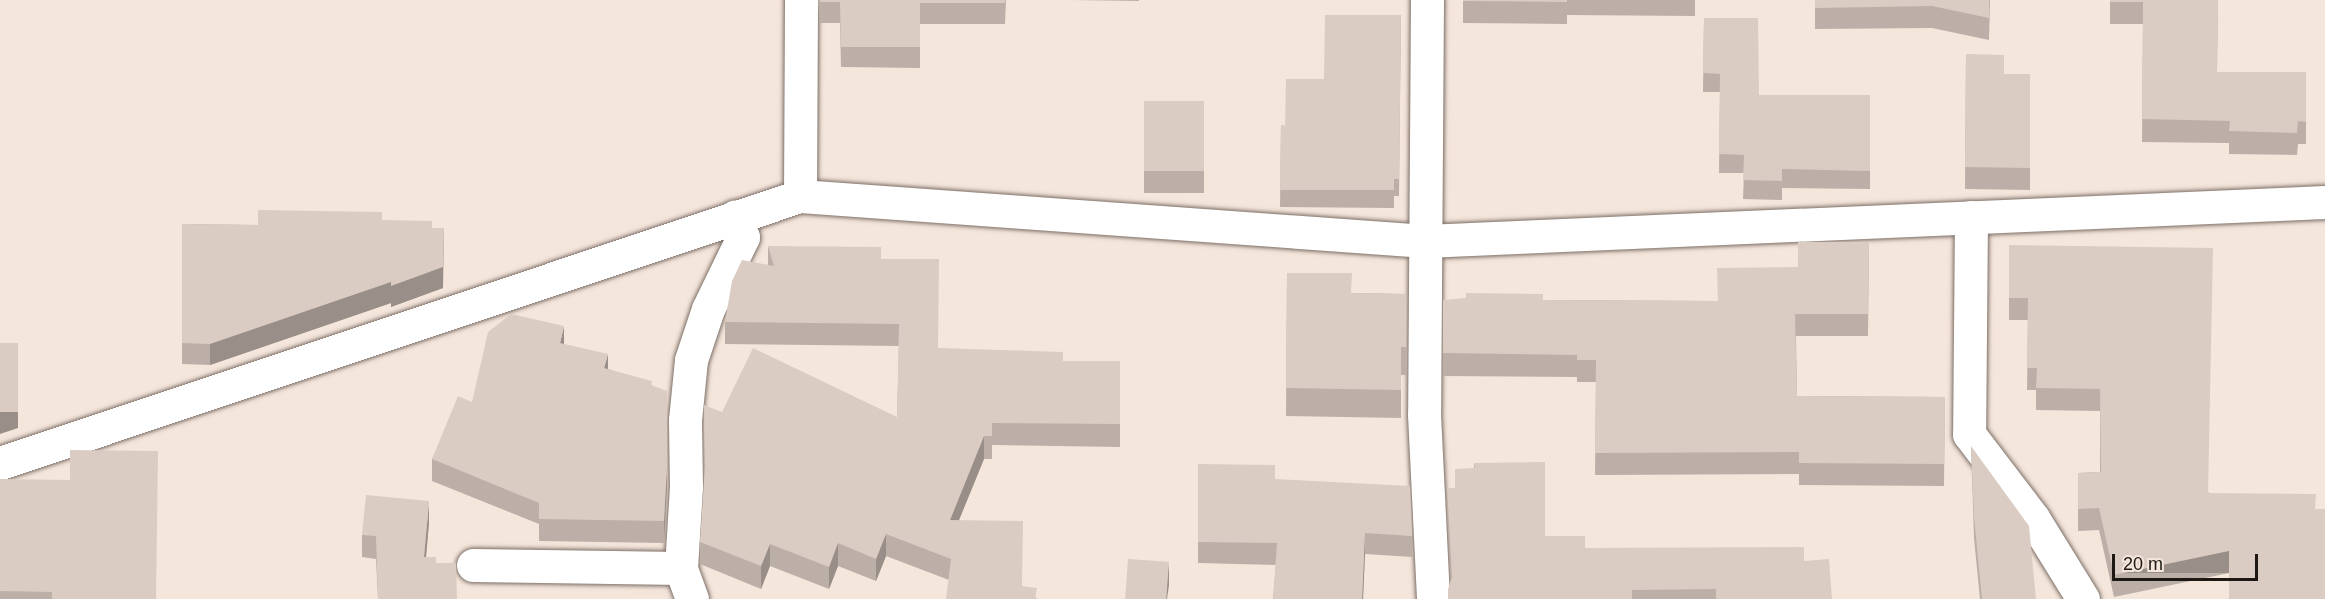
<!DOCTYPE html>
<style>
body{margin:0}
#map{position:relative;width:2325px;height:599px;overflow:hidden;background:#f5e6dc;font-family:Helvetica,sans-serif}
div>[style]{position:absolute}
.roads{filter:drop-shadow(0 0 2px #7c6f66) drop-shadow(0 0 2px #7c6f66)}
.minor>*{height:33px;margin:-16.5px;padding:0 16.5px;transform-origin:16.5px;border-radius:16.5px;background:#fff}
.wall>*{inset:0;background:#bbafa7;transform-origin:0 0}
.shaded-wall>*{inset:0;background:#998f88;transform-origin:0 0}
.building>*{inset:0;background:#daccc2;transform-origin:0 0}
span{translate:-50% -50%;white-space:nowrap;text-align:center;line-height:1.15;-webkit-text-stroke:5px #f5e6dc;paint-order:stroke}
.scale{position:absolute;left:2112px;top:554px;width:146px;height:27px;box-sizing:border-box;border:3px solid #1d1814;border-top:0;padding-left:8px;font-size:18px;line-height:21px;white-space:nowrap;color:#1d1814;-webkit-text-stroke:4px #f5e6dc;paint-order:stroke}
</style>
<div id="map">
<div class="roads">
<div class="minor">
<i style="left:1427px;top:0;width:414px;rotate:90.4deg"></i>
<i style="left:1424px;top:414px;width:185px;rotate:87.2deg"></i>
<i style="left:800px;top:196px;width:196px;rotate:-89.7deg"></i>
<i style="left:1971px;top:217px;width:217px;rotate:90.5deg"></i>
<i style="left:1969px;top:434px;width:106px;rotate:52.7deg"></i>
<i style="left:2033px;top:518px;width:95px;rotate:58.3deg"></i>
<i style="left:0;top:463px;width:843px;rotate:-18.46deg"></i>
<i style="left:800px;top:196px;width:627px;rotate:4.12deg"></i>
<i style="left:1425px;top:241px;width:901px;rotate:-2.48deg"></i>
<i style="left:473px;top:565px;width:208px;rotate:0.8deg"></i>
<i style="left:692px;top:599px;width:33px;rotate:-110deg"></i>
<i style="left:681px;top:568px;width:81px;rotate:-86.5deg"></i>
<i style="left:686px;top:487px;width:67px;rotate:-90.9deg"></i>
<i style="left:685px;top:420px;width:60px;rotate:-84.3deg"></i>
<i style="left:691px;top:360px;width:54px;rotate:-71.6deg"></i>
<i style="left:708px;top:309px;width:80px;rotate:-64.1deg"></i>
<i style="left:743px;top:237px;width:22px;rotate:-112deg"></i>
</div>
</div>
<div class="wall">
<i style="clip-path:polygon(818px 0,1006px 0,1005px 24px,920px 24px,920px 68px,841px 67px,840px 23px,820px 23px)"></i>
<i style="clip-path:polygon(1072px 0,1139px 0,1139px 1px)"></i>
<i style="clip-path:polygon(1463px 0,1695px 0,1695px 16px,1567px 15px,1567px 24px,1463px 23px)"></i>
<i style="clip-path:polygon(1815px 0,1990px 0,1989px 40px,1932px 28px,1815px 29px)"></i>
<i style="clip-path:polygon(2110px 0,2218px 0,2217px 72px,2306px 72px,2306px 144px,2298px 144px,2297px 155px,2229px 154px,2229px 143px,2142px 142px,2143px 24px,2110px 24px)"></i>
<i style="clip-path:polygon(1401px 15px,1399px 196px,1394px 196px,1394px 208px,1280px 207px,1281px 125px,1285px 126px,1324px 79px)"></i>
<i style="clip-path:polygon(1704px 18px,1759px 95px,1870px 95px,1870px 189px,1782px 188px,1782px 200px,1743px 199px,1744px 173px,1719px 173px,1720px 92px,1703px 92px)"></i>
<i style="clip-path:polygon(1966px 54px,2004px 74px,2030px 74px,2030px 190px,1965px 189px)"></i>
<i style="left:1144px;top:101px;width:60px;height:92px"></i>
<i style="clip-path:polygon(382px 220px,432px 228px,443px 288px,391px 307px,391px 303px,210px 365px,182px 364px,182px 224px,258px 225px)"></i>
<i style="clip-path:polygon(1869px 242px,1868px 336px,1796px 336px,1797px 396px,1945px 397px,1944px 486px,1799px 485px,1799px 474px,1595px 475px,1596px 382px,1577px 382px,1577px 377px,1443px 376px,1443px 300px,1543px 300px,1717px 301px,1798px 267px)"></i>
<i style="clip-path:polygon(2009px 245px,2209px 493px,2229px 573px,2114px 597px,2099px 530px,2078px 531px,2078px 473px,2100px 472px,2100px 411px,2036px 410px,2036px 390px,2027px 390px,2028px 320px,2009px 320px)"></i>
<i style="clip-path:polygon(768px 246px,881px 259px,938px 348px,1063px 361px,1120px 361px,1120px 447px,992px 445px,992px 459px,984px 459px,959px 520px,1022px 586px,1037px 599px,949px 580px,886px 556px,876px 581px,838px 566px,829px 589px,770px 566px,761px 589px,700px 564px,700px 542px,722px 412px,897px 417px,899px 346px,725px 344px,725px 322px,768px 264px)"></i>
<i style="clip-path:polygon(1287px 273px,1352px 293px,1406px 294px,1406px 375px,1401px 375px,1401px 418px,1286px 416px)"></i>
<i style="clip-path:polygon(564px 344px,608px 369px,652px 385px,667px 487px,664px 543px,539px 541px,539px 524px,432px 481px,432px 459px,472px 402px)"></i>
<i style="clip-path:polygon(1971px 446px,2036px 599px,1980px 599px,1974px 538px)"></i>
<i style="clip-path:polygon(1474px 463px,1545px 536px,1585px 548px,1804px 561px,1832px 599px,1448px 599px,1451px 579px,1447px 509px,1447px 488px,1455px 488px,1474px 468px)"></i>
<i style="clip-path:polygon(1198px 464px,1275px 479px,1412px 536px,1412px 557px,1365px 554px,1363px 599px,1273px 599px,1276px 565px,1198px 563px)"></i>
<i style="clip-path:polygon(0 479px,157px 599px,0 599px)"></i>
<i style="clip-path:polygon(429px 523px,426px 557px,436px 563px,457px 599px,378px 599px,376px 559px,362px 557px,362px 535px)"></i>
</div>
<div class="shaded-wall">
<i style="clip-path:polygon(444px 228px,443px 288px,391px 307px,391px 303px,210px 365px,210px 344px)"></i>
<i style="clip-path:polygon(564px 326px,564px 347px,560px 343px)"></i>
<i style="clip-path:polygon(608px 354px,608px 376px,604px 368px)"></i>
<i style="clip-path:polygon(18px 365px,18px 428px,0 434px,0 412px)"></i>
<i style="clip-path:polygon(984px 436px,984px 459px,950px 542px,950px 520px)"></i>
<i style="clip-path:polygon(667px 465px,667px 487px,664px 543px,664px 521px)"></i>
<i style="clip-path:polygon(429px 501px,429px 523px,424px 579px,424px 557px)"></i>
<i style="clip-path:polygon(1365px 533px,1365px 554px,1363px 599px,1362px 599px)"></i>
<i style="clip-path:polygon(886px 534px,886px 556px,876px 581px,876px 559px)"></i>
<i style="clip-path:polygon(838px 543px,838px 566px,829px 589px,829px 567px)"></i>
<i style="clip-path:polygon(770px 544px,770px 566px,761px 589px,761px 566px)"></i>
<i style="left:2229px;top:551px;width:22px;height:117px;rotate:90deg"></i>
<i style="clip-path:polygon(1169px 562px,1169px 585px,1167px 599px,1165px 599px)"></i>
</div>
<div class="building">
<i style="clip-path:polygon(820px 0,1005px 0,1005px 3px,920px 3px,920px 47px,841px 47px,840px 2px,820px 2px)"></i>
<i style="clip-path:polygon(1463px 0,1567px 0,1567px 2px,1463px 1px)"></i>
<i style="clip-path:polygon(1815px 0,1989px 0,1989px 18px,1932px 6px,1815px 8px)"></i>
<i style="clip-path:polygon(2110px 0,2218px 0,2217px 72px,2306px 72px,2306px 122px,2298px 121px,2297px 133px,2229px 131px,2230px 121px,2142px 119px,2143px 2px,2110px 2px)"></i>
<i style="clip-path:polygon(1325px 15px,1401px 15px,1399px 179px,1394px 179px,1394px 190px,1280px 190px,1281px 125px,1285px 126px,1286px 79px,1324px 79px)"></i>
<i style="clip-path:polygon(1704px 18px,1758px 18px,1759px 95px,1870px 95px,1870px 171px,1782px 169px,1782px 181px,1743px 180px,1744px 155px,1719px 154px,1720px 74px,1703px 73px)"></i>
<i style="clip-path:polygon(1966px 54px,2004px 55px,2004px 74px,2030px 74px,2030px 168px,1965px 167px)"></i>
<i style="left:1144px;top:101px;width:60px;height:70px"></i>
<i style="clip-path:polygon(258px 210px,382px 212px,382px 220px,432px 221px,432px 228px,444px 228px,443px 267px,391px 286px,391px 282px,210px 344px,182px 343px,182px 224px,258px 225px)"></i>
<i style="clip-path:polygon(1798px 242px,1869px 242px,1868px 314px,1795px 314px,1797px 396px,1945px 397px,1944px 464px,1799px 463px,1799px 452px,1595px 453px,1596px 360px,1577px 360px,1577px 355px,1443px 353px,1443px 300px,1466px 298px,1466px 293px,1543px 294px,1543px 300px,1718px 301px,1717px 268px,1798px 267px)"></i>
<i style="clip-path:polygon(2009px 245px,2213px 248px,2208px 493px,2316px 494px,2315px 509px,2325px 509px,2325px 599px,2229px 599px,2229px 551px,2114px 575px,2099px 508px,2078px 509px,2078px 473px,2101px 472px,2100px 389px,2036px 388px,2037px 368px,2027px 368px,2028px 298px,2009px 298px)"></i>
<i style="clip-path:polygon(768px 246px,881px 247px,881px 259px,939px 259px,938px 348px,1063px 352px,1063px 361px,1120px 361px,1120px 424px,992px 423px,992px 436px,984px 436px,950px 520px,1023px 521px,1022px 586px,1037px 588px,1035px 599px,946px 599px,951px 559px,886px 534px,876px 559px,838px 543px,829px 567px,770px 544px,761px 566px,700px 542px,705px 466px,704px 405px,722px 412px,753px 348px,897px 417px,899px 324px,725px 322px,732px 281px,742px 260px,774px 266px)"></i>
<i style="clip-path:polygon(1287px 273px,1352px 273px,1351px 293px,1406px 294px,1406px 347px,1401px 347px,1401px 390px,1286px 388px)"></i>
<i style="clip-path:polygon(511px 314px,564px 326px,560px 343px,608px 354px,604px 368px,652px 381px,651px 385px,667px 391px,667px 465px,664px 521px,539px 519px,539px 503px,432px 459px,458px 396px,472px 402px,488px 332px)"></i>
<i style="left:0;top:343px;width:18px;height:69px"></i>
<i style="clip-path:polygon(1971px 446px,2029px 526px,2036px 599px,1982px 599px,1974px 517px)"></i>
<i style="clip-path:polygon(70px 450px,158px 451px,156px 599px,52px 599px,52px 592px,0 591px,0 479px,70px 480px)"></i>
<i style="clip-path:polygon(1545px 462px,1545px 536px,1585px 536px,1585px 548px,1804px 547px,1804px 561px,1829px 559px,1832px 599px,1716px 599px,1716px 589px,1632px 590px,1632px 599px,1448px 599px,1448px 589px,1452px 577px,1447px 488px,1455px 488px,1455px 469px,1475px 468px,1474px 463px)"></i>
<i style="clip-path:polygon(1198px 464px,1275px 465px,1275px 479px,1410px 486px,1412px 536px,1365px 533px,1362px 599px,1273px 599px,1277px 543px,1198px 542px)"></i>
<i style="clip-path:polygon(366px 495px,429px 501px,424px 557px,436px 557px,436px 563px,456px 563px,457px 599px,378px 599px,376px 536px,362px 535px)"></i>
<i style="left:1128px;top:559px;width:41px;height:40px;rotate:4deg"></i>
</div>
<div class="scale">20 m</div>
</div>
